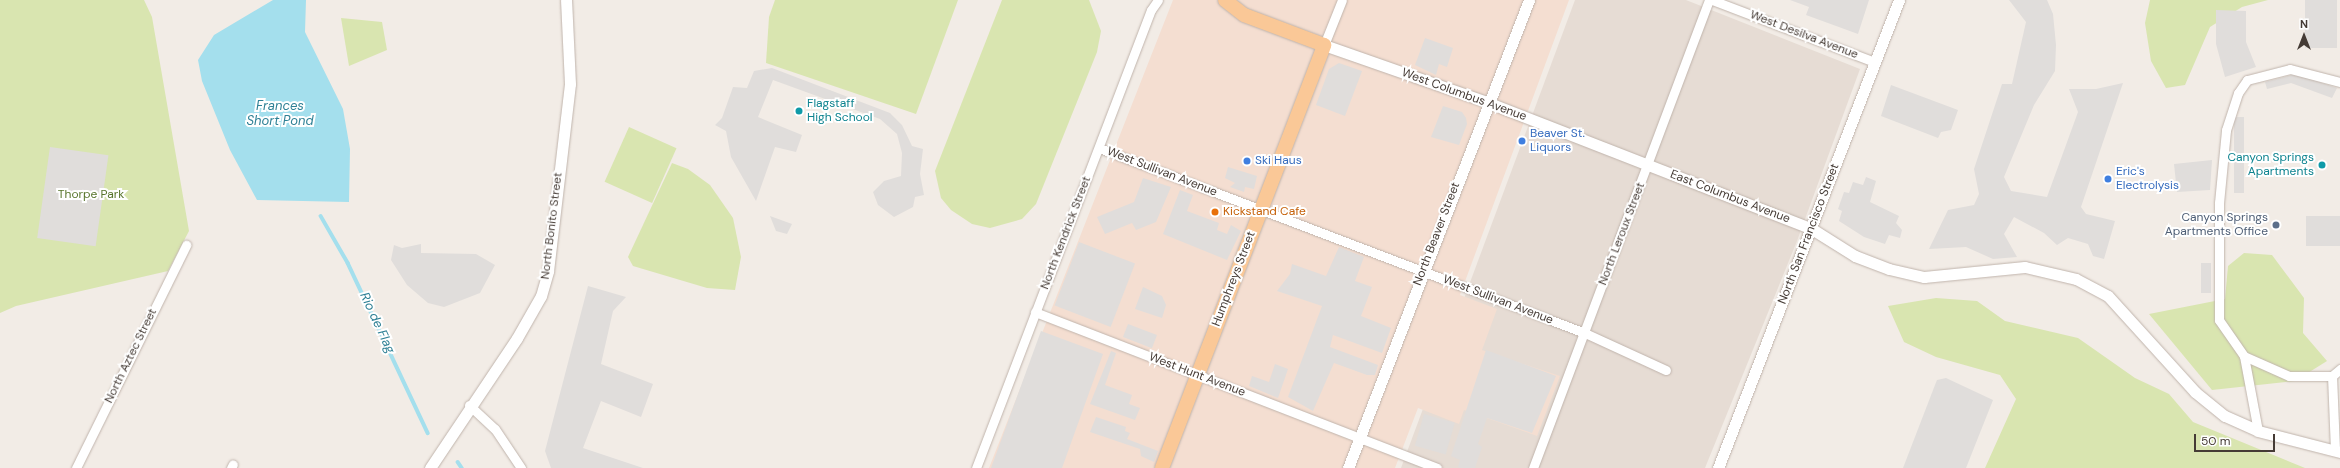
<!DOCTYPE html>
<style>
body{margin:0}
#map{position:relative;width:2340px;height:468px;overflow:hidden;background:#f2ece6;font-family:"DM Sans",sans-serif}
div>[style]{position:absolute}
.residential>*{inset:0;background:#e6dcd4}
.commercial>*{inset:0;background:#f4ded1}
.green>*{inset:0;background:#d9e5b0;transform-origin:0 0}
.parking>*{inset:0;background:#e0dddb;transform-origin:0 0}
.water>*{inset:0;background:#a4dfed}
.stream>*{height:3.5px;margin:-1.75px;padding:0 1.75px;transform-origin:1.75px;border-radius:1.75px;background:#a4dfed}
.roads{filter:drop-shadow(0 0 1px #c0b4ac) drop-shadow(0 0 1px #c0b4ac)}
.minor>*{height:9px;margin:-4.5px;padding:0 4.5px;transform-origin:4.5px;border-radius:4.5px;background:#fff}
.tertiary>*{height:11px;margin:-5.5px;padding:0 5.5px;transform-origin:5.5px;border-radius:5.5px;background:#fff}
.primary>*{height:14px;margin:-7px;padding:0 7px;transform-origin:7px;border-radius:7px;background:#fac897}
.dots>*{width:11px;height:11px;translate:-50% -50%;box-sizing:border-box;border:2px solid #fff;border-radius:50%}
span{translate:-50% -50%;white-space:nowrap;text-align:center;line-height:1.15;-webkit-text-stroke:4px #fff;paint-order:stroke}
.street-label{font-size:12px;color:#453b35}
.culture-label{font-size:12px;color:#0d838f}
.left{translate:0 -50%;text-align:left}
.right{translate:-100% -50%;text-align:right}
.shop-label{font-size:12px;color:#366cbe}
.park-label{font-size:12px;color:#57742b}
.food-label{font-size:12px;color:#c56008}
.service-label{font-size:12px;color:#4e5e75}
.water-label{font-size:13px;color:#2e8095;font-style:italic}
.north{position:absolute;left:2284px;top:16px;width:40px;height:40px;-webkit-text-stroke:3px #fff;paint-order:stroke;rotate:0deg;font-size:11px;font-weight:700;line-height:16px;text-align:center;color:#453b35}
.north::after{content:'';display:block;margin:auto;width:14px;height:18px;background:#453b35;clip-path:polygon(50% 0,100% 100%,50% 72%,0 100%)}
.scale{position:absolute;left:2194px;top:434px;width:81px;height:18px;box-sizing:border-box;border:2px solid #453b35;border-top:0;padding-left:5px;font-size:12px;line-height:14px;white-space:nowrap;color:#453b35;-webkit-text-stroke:3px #fff;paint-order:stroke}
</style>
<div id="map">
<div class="residential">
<i style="clip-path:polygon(1575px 0,1686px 0,1860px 69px,1797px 241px,1705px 468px,1401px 468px)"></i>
</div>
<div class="commercial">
<i style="clip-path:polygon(1173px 0,1569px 0,1460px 295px,1497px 309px,1482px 350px,1560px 376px,1537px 436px,1464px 410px,1459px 424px,1418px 408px,1395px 468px,989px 468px)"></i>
</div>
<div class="green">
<i style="clip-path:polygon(0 0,144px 0,152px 17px,189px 231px,168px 271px,16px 306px,0 313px)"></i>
<i style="clip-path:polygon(775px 0,958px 0,916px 114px,766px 63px,769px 17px)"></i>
<i style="clip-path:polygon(1002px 0,1089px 0,1101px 31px,1097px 52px,1036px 204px,1022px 219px,990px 228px,972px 224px,951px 210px,941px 198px,935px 171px)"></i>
<i style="clip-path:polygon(2150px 0,2268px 0,2242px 7px,2210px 27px,2185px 85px,2166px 88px,2151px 61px,2145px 23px)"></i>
<i style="clip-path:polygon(341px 18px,382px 22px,387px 50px,349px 66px)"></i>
<i style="left:629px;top:127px;width:52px;height:60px;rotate:24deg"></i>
<i style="clip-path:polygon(672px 163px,688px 169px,710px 185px,733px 218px,741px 257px,735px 290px,707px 288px,633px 266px,628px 257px)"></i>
<i style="clip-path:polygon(2244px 253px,2272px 255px,2304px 298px,2303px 333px,2327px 361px,2295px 381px,2212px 390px,2149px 314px,2225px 299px,2228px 266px)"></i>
<i style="clip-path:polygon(1936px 298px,1977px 301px,2005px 321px,2078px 338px,2135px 378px,2169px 394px,2193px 422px,2305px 468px,1985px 468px,2016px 399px,2000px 375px,1936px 357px,1904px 342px,1888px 306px)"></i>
</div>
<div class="parking">
<i style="clip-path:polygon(1790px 0,1869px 0,1858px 34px,1806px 15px,1809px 7px)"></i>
<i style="clip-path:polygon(2009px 0,2047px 0,2053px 14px,2056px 45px,2055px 71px,2034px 105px,2004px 177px,2011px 191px,2047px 197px,2078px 112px,2069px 89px,2096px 89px,2123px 83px,2081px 207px,2086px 214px,2115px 221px,2104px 259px,2093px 256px,2088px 244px,2068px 238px,2057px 245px,2044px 233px,2014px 217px,2004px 234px,2017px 257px,1993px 259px,1966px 247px,1929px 249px,1948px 210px,1974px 205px,1979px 194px,1974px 169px,2002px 84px,2012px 84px,2026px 22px)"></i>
<i style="left:2305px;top:0;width:32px;height:48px"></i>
<i style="clip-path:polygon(2216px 10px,2246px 11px,2246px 42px,2256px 67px,2225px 77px,2216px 44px)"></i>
<i style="clip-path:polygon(1425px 38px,1453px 48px,1447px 67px,1439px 64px,1436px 75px,1415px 65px)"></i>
<i style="clip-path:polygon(1339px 63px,1362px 71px,1345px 116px,1316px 105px,1329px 69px)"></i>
<i style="clip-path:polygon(772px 68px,890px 113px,902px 125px,912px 146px,923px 149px,920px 174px,924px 195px,915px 197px,913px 207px,894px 217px,878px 205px,873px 192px,884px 181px,901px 176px,902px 153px,897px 134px,880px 119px,773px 80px,758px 117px,802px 135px,796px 152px,775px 147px,756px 201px,731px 157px,726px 131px,715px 125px,722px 118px,733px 87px,747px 88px,754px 71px)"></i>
<i style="clip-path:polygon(2296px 74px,2337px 88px,2332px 98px,2291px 83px,2267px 89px,2265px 82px)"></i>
<i style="clip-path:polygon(1891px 85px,1958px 110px,1951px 130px,1941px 132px,1938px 138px,1881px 116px)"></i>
<i style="clip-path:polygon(1443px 106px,1462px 112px,1466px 118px,1467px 124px,1459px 145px,1431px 137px)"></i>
<i style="left:2234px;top:117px;width:10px;height:76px"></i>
<i style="left:50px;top:147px;width:59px;height:92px;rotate:8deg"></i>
<i style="clip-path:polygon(2212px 160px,2210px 190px,2177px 192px,2174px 164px)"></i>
<i style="clip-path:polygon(1228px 167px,1257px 176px,1254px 189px,1245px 187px,1244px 192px,1230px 187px,1235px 183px,1225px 178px)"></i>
<i style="clip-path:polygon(1866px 177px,1876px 181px,1870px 202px,1899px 216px,1896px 223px,1902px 230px,1900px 238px,1889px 235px,1885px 244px,1864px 237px,1839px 221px,1842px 211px,1838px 209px,1844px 192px,1849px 193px,1853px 182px,1863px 185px)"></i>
<i style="clip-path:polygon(1143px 178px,1171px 187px,1156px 222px,1136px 230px,1132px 223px,1105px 234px,1097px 217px,1134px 202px)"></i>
<i style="clip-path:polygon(1180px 190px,1193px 195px,1187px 211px,1219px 223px,1217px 230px,1227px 234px,1231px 225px,1241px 231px,1227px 260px,1163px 234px)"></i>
<i style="clip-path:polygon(770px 216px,792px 224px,787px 234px,776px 231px)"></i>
<i style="left:2340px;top:216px;width:30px;height:34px;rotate:90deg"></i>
<i style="left:1079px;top:242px;width:60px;height:68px;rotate:21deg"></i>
<i style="clip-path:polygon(421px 244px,421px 253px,476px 254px,495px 265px,480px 293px,444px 307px,428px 303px,407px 285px,391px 260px,394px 245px,402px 248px)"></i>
<i style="clip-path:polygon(1339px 247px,1364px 257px,1355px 281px,1372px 287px,1361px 316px,1391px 328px,1382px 353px,1333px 335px,1330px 347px,1378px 365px,1375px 375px,1367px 375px,1334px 363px,1313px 411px,1288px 397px,1322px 306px,1277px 291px,1290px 274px,1292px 264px,1326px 276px)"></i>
<i style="left:2201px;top:263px;width:10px;height:30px"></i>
<i style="clip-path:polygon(588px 286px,626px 297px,613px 311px,601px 364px,653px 384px,641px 417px,601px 401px,583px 448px,643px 468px,551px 468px,545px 451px)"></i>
<i style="clip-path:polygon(1143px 287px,1162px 296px,1166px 305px,1162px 318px,1135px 309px)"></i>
<i style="left:1128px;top:324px;width:31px;height:14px;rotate:21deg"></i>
<i style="clip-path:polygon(1041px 331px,1103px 354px,1062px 468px,991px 468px)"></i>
<i style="clip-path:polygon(1486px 350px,1556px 376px,1532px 433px,1487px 418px,1478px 444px,1482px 447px,1475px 468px,1461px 468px,1458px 467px,1460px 460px,1451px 456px)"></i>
<i style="clip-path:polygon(1111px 351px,1116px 353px,1105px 385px,1132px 395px,1129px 404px,1140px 408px,1135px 420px,1090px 404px)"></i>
<i style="clip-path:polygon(1275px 364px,1288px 369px,1278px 398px,1249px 386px,1252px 376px,1269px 382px)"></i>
<i style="clip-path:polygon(1946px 378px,1993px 400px,1966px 468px,1903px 468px,1935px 385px,1937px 380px)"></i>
<i style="left:1424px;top:414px;width:32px;height:33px;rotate:16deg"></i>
<i style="clip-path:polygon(1096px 417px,1126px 427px,1125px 431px,1130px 433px,1127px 439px,1158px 451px,1154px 462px,1141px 456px,1140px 449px,1090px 432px)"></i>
</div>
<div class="water">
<i style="clip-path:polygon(273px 0,306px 0,305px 32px,343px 109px,350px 149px,349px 202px,257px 200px,230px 150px,202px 81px,198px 60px,214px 35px)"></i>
</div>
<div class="stream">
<i style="left:321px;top:216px;width:54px;rotate:60.1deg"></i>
<i style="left:348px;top:263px;width:188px;rotate:64.8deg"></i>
<i style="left:458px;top:462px;width:7px;rotate:56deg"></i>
</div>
<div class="roads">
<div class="minor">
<i style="left:1712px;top:0;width:173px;rotate:20.9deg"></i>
<i style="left:1324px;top:45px;width:48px;rotate:-68.2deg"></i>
<i style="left:1099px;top:148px;width:520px;rotate:20.84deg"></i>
<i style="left:1585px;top:333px;width:89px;rotate:24.6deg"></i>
<i style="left:1035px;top:312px;width:431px;rotate:21.2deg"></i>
<i style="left:2244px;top:356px;width:49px;rotate:24deg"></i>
<i style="left:2289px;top:376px;width:43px"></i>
<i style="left:469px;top:405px;width:35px;rotate:43deg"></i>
<i style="left:495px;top:429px;width:47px;rotate:56.3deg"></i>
<i style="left:2258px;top:431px;width:76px;rotate:-100.6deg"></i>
<i style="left:2244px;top:356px;width:44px;rotate:-124.8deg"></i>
<i style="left:2219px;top:320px;width:117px;rotate:-90deg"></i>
<i style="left:2219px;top:203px;width:73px;rotate:-84.5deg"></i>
<i style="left:2226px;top:130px;width:39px;rotate:-72deg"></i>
<i style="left:2238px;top:93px;width:16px;rotate:-55deg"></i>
<i style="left:2247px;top:80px;width:44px;rotate:-14.3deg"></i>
<i style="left:2290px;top:69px;width:52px;rotate:14.6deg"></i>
<i style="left:2335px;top:450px;width:74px;rotate:-92.3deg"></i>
<i style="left:2332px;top:376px;width:11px;rotate:-41deg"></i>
<i style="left:76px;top:468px;width:249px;rotate:-63.7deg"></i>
<i style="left:231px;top:468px;width:4px;rotate:-63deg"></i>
<i style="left:976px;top:468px;width:490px;rotate:-69.1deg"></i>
<i style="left:1151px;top:10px;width:12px;rotate:-55deg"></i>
<i style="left:1533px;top:468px;width:500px;rotate:-69.4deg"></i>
</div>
<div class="tertiary">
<i style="left:1324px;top:45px;width:173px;rotate:19.3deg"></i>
<i style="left:1487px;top:102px;width:349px;rotate:21.3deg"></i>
<i style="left:1812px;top:229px;width:51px;rotate:32.1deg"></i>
<i style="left:1855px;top:256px;width:36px;rotate:21deg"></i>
<i style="left:1889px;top:269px;width:36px;rotate:13deg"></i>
<i style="left:1924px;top:277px;width:101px;rotate:-5.7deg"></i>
<i style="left:2025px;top:267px;width:52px;rotate:13.2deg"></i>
<i style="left:2076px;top:279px;width:36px;rotate:28deg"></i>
<i style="left:2108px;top:296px;width:130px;rotate:47.8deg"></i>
<i style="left:2195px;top:392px;width:38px;rotate:39deg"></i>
<i style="left:2225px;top:416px;width:36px;rotate:24deg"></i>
<i style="left:2258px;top:431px;width:85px;rotate:14.4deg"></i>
<i style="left:430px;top:468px;width:156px;rotate:-56.2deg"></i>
<i style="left:517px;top:338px;width:48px;rotate:-60.3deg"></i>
<i style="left:541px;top:296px;width:26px;rotate:-74deg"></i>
<i style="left:548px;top:271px;width:188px;rotate:-83.3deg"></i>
<i style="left:570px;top:84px;width:84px;rotate:-92.7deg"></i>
<i style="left:1348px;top:468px;width:502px;rotate:-68.86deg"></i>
<i style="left:1718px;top:468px;width:502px;rotate:-68.86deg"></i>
</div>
<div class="primary">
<i style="left:1162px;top:468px;width:453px;rotate:-69deg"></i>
<i style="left:1324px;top:45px;width:85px;rotate:-159.4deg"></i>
<i style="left:1244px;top:15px;width:24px;rotate:-142deg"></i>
</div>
</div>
<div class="dots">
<i style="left:799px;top:111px;background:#0f9aa8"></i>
<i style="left:1522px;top:141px;background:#3f7fe0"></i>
<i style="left:1247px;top:161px;background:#3f7fe0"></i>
<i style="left:2322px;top:165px;background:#0f9aa8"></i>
<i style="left:2108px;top:179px;background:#3f7fe0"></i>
<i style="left:1215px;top:212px;background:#e8710a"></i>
<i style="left:2276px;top:225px;background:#5c6f8a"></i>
</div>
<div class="street-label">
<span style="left:1804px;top:35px;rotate:21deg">West Desilva Avenue</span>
<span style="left:1464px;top:95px;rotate:20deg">West Columbus Avenue</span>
<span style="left:1162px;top:172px;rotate:21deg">West Sullivan Avenue</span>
<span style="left:1730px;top:197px;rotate:21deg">East Columbus Avenue</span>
<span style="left:552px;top:226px;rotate:-83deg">North Bonito Street</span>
<span style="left:1066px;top:233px;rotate:-69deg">North Kendrick Street</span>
<span style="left:1437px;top:234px;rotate:-69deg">North Beaver Street</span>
<span style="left:1622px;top:234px;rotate:-69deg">North Leroux Street</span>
<span style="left:1809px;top:234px;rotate:-69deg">North San Francisco Street</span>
<span style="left:1234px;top:279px;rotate:-69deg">Humphreys Street</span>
<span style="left:1498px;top:300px;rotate:21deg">West Sullivan Avenue</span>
<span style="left:131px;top:356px;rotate:-64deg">North Aztec Street</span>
<span style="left:1197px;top:375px;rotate:21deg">West Hunt Avenue</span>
</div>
<div class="culture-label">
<span class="left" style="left:807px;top:111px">Flagstaff<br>High School</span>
<span class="right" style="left:2314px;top:165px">Canyon Springs<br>Apartments</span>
</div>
<div class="shop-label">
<span class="left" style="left:1530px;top:141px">Beaver St.<br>Liquors</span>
<span class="left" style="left:1255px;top:161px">Ski Haus</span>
<span class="left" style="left:2116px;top:179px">Eric's<br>Electrolysis</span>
</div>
<div class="park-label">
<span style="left:91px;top:195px">Thorpe Park</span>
</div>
<div class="food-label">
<span class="left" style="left:1223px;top:212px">Kickstand Cafe</span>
</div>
<div class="service-label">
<span class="right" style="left:2268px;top:225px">Canyon Springs<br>Apartments Office</span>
</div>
<div class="water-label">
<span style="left:280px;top:114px">Frances<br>Short Pond</span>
<span style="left:377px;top:323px;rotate:65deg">Rio de Flag</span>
</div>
<div class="north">N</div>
<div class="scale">50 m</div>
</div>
